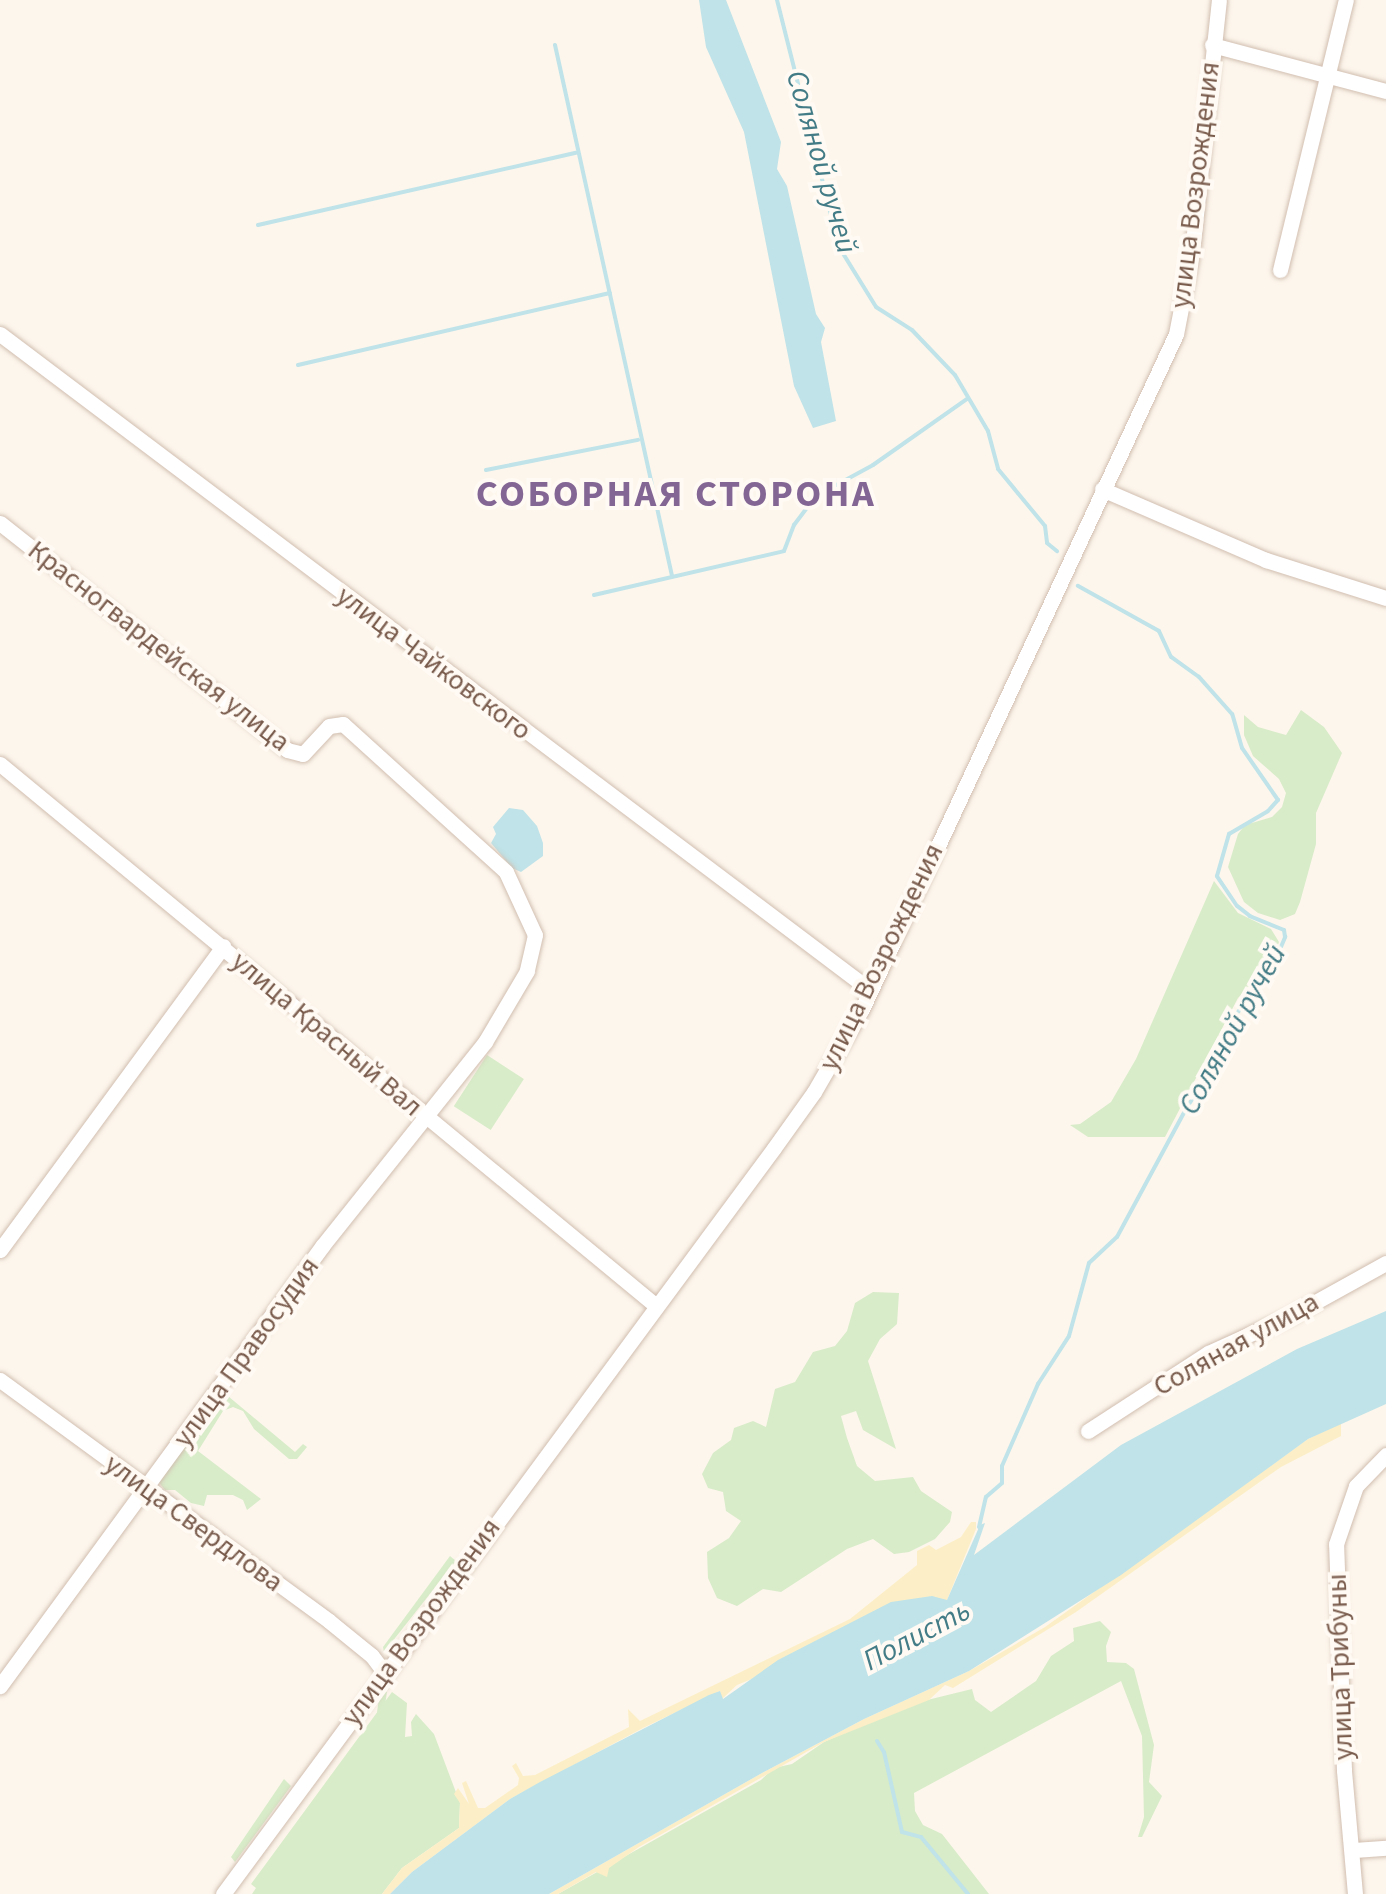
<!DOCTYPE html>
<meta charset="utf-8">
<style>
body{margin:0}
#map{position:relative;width:1386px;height:1894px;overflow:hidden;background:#fdf6ec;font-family:"Source Sans 3",sans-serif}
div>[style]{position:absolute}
.green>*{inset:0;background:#d8ecc9;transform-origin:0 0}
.sand>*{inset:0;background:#fcefc7}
.water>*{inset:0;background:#bfe3e8}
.stream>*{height:4px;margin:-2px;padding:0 2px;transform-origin:2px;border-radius:2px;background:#bfe3e8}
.roads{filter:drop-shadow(0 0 2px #d1beb0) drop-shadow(0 0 2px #d1beb0)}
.minor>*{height:15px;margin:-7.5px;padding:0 7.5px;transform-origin:7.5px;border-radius:7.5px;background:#fff}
span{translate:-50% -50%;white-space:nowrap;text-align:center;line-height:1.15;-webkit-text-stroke:8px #fffaf3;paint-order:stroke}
.street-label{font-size:28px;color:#7a5c4d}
.water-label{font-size:30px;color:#437c86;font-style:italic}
.district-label{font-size:38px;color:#846695;font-weight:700;letter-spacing:2.5px}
</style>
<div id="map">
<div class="green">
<i style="clip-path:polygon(1301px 710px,1324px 727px,1342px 753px,1316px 813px,1316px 844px,1300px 902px,1295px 914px,1280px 920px,1258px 913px,1244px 902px,1228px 867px,1238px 834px,1245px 825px,1272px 817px,1282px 807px,1286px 793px,1279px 779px,1253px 756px,1244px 735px,1244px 715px,1258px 727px,1286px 735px)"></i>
<i style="clip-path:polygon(1214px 881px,1238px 913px,1271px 929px,1279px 942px,1271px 964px,1238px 998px,1165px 1137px,1088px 1137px,1070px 1125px,1080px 1124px,1111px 1102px,1136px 1059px)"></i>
<i style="left:487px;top:1055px;width:44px;height:61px;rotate:33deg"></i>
<i style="clip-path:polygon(873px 1292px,899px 1293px,897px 1324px,880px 1339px,868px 1361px,896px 1449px,863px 1430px,856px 1411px,841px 1416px,847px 1438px,857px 1466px,875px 1481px,913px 1477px,921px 1491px,952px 1512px,950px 1522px,935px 1539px,909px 1552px,894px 1554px,873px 1539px,847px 1549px,781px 1592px,763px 1589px,737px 1606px,717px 1598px,708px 1578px,707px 1552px,729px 1538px,741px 1521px,726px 1511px,723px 1492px,708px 1488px,702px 1474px,713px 1453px,731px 1440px,734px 1428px,753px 1421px,766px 1427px,775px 1389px,795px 1382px,813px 1352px,835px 1346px,847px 1331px,855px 1303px)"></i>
<i style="clip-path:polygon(222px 1391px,295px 1452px,303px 1444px,307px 1447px,297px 1459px,289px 1459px,254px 1429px,243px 1411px,233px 1407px,223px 1411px,198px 1451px,261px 1499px,247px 1510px,243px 1500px,233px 1495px,207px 1495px,204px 1506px,191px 1503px,175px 1490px,165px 1490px,157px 1480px)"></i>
<i style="clip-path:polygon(450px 1556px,456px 1561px,384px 1652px,383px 1647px)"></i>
<i style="clip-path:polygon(1100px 1621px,1111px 1632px,1106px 1646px,1107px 1662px,1126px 1663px,1134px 1669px,1154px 1745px,1149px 1782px,1162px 1796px,1142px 1837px,1138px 1837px,1144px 1817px,1142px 1736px,1121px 1681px,914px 1793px,915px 1811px,923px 1825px,942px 1834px,989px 1894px,558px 1894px,761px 1780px,774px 1768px,792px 1764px,824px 1742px,907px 1705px,972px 1689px,975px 1700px,991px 1712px,1036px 1681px,1051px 1656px,1074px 1641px,1073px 1628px)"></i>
<i style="left:380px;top:1691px;width:7px;height:231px;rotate:8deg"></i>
<i style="clip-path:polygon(392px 1692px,407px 1703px,405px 1737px,412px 1736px,411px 1722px,416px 1714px,434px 1734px,460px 1803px,459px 1828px,402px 1868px,382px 1894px,252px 1894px,256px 1888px,251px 1884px)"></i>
<i style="clip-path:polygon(284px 1779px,291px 1786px,235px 1862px,231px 1857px)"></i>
</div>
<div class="sand">
<i style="clip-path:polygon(1341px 1423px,1341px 1436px,1281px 1467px,1076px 1612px,953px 1688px,945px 1685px,929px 1700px,824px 1742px,639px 1847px,609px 1868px,607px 1877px,596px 1872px,558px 1894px,549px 1894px,762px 1773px,864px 1719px,969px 1671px,1045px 1627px,1308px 1439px)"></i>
<i style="clip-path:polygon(971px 1522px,976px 1522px,976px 1529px,947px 1600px,737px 1685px,722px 1699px,720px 1691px,643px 1728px,510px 1799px,412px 1872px,390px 1894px,382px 1894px,402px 1868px,459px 1828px,460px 1803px,454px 1794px,458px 1788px,469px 1804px,462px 1783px,466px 1781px,478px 1808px,485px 1808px,518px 1785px,519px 1778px,512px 1766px,516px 1763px,523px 1776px,535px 1775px,629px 1727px,628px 1709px,640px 1721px,850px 1619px,917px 1565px,917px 1551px,929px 1545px,936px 1550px,961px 1537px)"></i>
</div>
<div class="water">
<i style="clip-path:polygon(699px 0,726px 0,781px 142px,777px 169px,787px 186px,816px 314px,825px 328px,821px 342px,836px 421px,813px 428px,794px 386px,744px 132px,706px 47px)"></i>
<i style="clip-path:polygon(509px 808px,523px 810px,537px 826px,543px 843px,543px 856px,521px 872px,512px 868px,491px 843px,496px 834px,493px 827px)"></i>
<i style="clip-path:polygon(1386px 1311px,1386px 1404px,1308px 1439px,1121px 1575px,969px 1671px,864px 1719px,762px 1773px,549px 1894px,390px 1894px,412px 1872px,510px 1799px,540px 1782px,709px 1695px,720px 1691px,723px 1699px,778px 1660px,891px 1602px,932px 1596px,947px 1600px,980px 1525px,985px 1523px,974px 1555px,1121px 1445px,1297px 1349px)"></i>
</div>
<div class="stream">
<i style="left:777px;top:0;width:255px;rotate:75.9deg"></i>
<i style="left:839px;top:247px;width:70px;rotate:58.3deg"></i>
<i style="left:876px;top:307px;width:43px;rotate:32.6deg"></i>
<i style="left:912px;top:330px;width:62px;rotate:46.3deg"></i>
<i style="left:955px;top:375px;width:65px;rotate:59.5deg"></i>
<i style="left:988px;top:431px;width:39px;rotate:75deg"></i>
<i style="left:998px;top:469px;width:74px;rotate:50.5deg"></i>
<i style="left:1045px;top:526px;width:17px;rotate:83deg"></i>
<i style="left:1047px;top:543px;width:13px;rotate:39deg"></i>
<i style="left:555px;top:45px;width:544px;rotate:77.57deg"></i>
<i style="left:258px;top:225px;width:326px;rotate:-12.8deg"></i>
<i style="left:298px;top:365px;width:320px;rotate:-13deg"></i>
<i style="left:486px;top:470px;width:155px;rotate:-11.2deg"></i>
<i style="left:594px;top:595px;width:195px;rotate:-13deg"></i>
<i style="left:784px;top:551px;width:28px;rotate:-69deg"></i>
<i style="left:794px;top:525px;width:36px;rotate:-53deg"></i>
<i style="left:816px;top:496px;width:65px;rotate:-28.5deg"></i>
<i style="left:873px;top:465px;width:115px;rotate:-35.1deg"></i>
<i style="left:979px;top:1527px;width:31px;rotate:-77deg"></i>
<i style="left:986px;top:1497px;width:21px;rotate:-41deg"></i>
<i style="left:1002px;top:1483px;width:17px;rotate:-90deg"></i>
<i style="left:1002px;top:1466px;width:90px;rotate:-66.3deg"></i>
<i style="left:1038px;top:1384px;width:57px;rotate:-57.1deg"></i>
<i style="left:1069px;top:1336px;width:76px;rotate:-74.7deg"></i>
<i style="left:1089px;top:1263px;width:38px;rotate:-43deg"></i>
<i style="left:1117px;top:1237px;width:148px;rotate:-61.7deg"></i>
<i style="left:1187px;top:1107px;width:59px;rotate:-56deg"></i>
<i style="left:1220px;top:1058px;width:34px;rotate:-76deg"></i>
<i style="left:1228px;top:1025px;width:72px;rotate:-52.3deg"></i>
<i style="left:1272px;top:968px;width:34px;rotate:-67deg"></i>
<i style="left:1285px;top:937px;width:7px;rotate:-98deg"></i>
<i style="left:1284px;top:930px;width:37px;rotate:-158deg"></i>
<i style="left:1250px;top:916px;width:16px;rotate:-142deg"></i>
<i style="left:1237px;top:906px;width:36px;rotate:-124deg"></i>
<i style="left:1217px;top:876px;width:44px;rotate:-74.1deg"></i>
<i style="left:1229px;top:834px;width:45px;rotate:-30.5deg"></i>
<i style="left:1268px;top:811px;width:15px;rotate:-48deg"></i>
<i style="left:1278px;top:800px;width:63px;rotate:-124.7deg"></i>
<i style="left:1242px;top:748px;width:35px;rotate:-106deg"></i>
<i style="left:1232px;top:714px;width:50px;rotate:-131.7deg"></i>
<i style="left:1199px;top:677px;width:34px;rotate:-144deg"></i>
<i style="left:1171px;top:657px;width:29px;rotate:-115deg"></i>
<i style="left:1159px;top:631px;width:93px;rotate:-150.9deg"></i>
<i style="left:877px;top:1741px;width:13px;rotate:58deg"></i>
<i style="left:884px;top:1752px;width:82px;rotate:77.3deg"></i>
<i style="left:902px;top:1832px;width:20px;rotate:15deg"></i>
<i style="left:921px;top:1837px;width:74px;rotate:50.5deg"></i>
</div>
<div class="roads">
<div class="minor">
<i style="left:1212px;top:45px;width:180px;rotate:14.8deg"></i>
<i style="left:1280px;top:270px;width:278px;rotate:-76.3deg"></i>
<i style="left:0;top:334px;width:1090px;rotate:37.02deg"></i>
<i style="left:1102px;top:489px;width:179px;rotate:23.4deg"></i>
<i style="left:1266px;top:560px;width:126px;rotate:17.6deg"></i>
<i style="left:0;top:523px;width:366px;rotate:38.3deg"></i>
<i style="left:287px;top:750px;width:16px;rotate:14deg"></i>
<i style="left:303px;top:754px;width:38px;rotate:-47deg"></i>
<i style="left:329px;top:726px;width:14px;rotate:-8deg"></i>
<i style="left:343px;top:724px;width:220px;rotate:42.2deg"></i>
<i style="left:506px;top:872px;width:69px;rotate:65.3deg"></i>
<i style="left:535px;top:935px;width:37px;rotate:103deg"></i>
<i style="left:527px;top:971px;width:82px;rotate:120.6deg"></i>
<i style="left:485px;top:1042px;width:260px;rotate:128.6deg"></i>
<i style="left:323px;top:1245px;width:547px;rotate:126.22deg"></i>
<i style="left:0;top:764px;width:848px;rotate:39.55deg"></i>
<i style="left:0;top:1250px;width:377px;rotate:-53.7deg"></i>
<i style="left:0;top:1380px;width:408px;rotate:36.2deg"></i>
<i style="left:329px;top:1621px;width:55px;rotate:39.1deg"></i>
<i style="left:372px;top:1656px;width:20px;rotate:53deg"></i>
<i style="left:1088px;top:1431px;width:143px;rotate:-33deg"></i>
<i style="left:1208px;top:1353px;width:92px;rotate:-24.3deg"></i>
<i style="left:1292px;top:1315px;width:107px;rotate:-29deg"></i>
<i style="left:1354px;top:1850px;width:32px;rotate:-4deg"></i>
<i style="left:223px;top:1894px;width:927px;rotate:-53.55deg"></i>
<i style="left:774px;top:1148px;width:69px;rotate:-54.5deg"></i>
<i style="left:814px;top:1092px;width:96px;rotate:-60deg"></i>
<i style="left:862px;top:1009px;width:744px;rotate:-65.05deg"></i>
<i style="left:1176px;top:334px;width:84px;rotate:-79deg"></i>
<i style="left:1192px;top:252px;width:253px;rotate:-83.9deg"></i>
<i style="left:1355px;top:1894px;width:124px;rotate:-95.1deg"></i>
<i style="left:1344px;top:1770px;width:226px;rotate:-92deg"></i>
<i style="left:1336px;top:1544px;width:61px;rotate:-71deg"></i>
<i style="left:1356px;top:1486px;width:43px;rotate:-45.9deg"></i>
</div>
</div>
<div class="street-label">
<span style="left:1195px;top:185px;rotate:-83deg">улица Возрождения</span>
<span style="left:159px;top:646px;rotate:38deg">Красногвардейская улица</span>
<span style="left:434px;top:663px;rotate:37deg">улица Чайковского</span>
<span style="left:881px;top:957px;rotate:-64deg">улица Возрождения</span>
<span style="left:327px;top:1034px;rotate:40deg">улица Красный Вал</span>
<span style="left:1236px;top:1344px;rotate:-29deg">Соляная улица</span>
<span style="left:246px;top:1352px;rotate:-54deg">улица Правосудия</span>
<span style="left:194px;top:1523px;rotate:36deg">улица Свердлова</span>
<span style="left:421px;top:1622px;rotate:-54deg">улица Возрождения</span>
<span style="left:1340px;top:1667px;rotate:-92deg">улица Трибуны</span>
</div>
<div class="water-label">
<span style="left:821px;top:162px;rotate:74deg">Соляной ручей</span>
<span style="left:1233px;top:1030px;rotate:-61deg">Соляной ручей</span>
<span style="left:917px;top:1636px;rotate:-28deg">Полисть</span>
</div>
<div class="district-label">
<span style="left:676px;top:495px">СОБОРНАЯ СТОРОНА</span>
</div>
</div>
